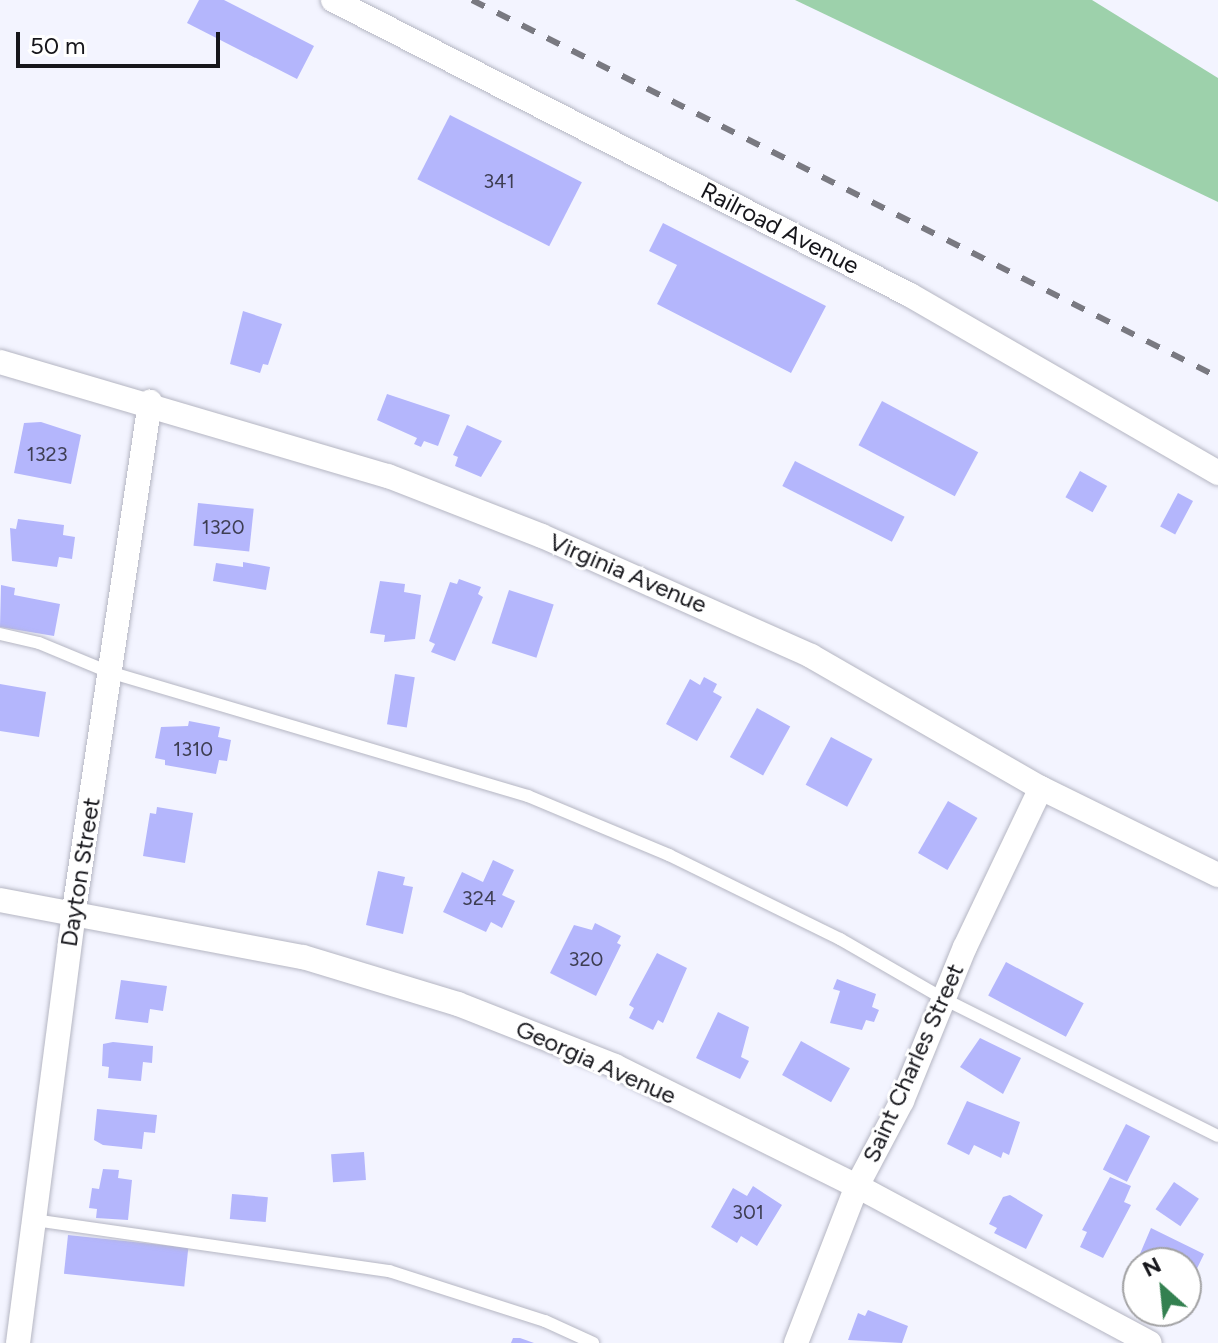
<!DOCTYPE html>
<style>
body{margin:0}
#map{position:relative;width:1218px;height:1343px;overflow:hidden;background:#f3f4ff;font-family:Figtree,sans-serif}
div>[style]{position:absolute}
.green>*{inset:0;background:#9dd1ab}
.building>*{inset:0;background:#b4b6fc;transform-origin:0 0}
.roads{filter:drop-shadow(0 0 2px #b5b6c3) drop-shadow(0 0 2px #b5b6c3)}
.service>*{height:12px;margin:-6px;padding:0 6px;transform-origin:6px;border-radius:6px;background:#fff}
.minor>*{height:24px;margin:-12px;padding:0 12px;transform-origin:12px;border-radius:12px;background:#fff}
.rail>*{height:6px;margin-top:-3px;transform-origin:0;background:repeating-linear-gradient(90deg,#797981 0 14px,transparent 0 28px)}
span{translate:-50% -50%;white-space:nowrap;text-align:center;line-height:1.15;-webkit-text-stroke:6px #fff;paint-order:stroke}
.number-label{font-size:20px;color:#3e3e53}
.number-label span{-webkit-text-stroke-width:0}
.street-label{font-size:24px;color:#16161b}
.north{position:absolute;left:1122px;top:1247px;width:80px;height:80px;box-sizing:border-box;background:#fff;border:2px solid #a2a2a4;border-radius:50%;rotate:333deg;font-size:22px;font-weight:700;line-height:32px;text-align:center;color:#16161b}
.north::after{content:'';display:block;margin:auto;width:28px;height:36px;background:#338050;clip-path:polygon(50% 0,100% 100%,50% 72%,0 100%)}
.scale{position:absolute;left:16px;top:32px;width:204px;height:36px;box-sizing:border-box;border:4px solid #16161b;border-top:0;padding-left:10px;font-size:24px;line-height:28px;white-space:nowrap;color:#16161b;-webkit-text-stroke:6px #fff;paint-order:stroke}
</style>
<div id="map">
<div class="green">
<i style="clip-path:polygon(795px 0,1092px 0,1218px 78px,1218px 202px)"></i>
</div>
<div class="building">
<i style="clip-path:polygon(199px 0,224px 0,314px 46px,297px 79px,187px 23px)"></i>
<i style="left:450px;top:115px;width:148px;height:72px;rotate:27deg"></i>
<i style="clip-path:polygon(663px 223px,826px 306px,791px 373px,657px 304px,677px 265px,649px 251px)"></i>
<i style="clip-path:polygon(243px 311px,282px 324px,268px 365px,263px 364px,260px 373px,230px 364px)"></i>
<i style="clip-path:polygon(387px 394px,450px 415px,438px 446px,424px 441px,421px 447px,414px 444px,417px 438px,377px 420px)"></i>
<i style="left:882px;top:401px;width:109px;height:50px;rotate:28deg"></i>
<i style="clip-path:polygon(41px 422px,81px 435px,71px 484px,14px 473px,24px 423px)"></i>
<i style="clip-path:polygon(467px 425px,502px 441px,481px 477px,455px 466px,458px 457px,453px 455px)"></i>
<i style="left:795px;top:461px;width:123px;height:28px;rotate:27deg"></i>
<i style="left:1080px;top:471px;width:31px;height:30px;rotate:29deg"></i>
<i style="left:1178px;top:493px;width:17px;height:38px;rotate:28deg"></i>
<i style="left:198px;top:503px;width:56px;height:43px;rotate:6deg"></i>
<i style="clip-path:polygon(18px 519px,64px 525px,63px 535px,75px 537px,72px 559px,59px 557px,57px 567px,12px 561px,10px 528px,16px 529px)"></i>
<i style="clip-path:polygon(243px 562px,270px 567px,266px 590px,213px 581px,216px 563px,243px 567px)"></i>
<i style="clip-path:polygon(459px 579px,481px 587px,478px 594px,483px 597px,455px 661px,431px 652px,435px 644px,429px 641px,450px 582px,457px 584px)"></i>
<i style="clip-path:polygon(380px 581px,405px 584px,404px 592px,421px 595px,415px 639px,384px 642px,385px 635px,370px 633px)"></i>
<i style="clip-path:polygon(1px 585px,15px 588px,14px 595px,60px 604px,54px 636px,0 627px)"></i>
<i style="left:509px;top:590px;width:47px;height:56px;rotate:18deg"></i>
<i style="left:395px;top:674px;width:20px;height:51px;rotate:9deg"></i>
<i style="clip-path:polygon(704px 677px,717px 684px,713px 692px,722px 697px,697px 741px,666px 724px,690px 679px,700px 685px)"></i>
<i style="clip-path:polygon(0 684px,46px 692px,39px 737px,0 731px)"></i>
<i style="left:757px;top:708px;width:38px;height:56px;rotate:29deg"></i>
<i style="clip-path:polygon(189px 721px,220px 727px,218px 737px,231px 740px,227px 761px,219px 760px,216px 774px,165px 765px,165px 760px,155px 758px,161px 727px,188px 726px)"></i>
<i style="left:831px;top:737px;width:47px;height:54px;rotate:28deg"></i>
<i style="left:948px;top:801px;width:34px;height:60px;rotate:30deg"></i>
<i style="clip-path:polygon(157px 807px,193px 813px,185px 863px,143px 856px,150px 813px,156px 814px)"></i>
<i style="clip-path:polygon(493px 860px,514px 870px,502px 895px,515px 901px,502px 928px,491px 922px,486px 932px,443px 912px,462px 872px,483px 882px)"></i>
<i style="clip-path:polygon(378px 871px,405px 877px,403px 885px,413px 887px,403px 934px,366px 925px)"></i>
<i style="clip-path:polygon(595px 923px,621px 936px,617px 943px,621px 945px,596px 996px,550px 973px,574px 925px,592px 930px)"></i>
<i style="clip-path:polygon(657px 953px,687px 968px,663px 1023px,658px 1020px,653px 1030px,629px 1018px,634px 1008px,629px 1005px)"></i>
<i style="left:1006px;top:962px;width:88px;height:38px;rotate:28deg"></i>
<i style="clip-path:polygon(837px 979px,876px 994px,872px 1007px,879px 1010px,874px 1022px,866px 1020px,862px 1030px,830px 1023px,840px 991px,833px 989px)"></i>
<i style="clip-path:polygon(121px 980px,167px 986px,163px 1011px,150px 1009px,148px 1023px,115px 1019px)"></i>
<i style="clip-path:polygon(718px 1012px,749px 1027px,741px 1057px,749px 1061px,740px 1079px,696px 1058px)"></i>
<i style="clip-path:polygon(980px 1038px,1021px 1058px,1003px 1094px,960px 1067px)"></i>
<i style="left:801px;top:1041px;width:56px;height:39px;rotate:29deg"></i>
<i style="clip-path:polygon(113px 1042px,153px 1046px,152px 1063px,143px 1062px,141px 1081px,108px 1078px,109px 1067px,102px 1066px,103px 1044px)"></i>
<i style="clip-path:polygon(967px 1101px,1020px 1122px,1009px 1155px,1003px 1152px,1001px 1158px,974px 1145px,969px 1155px,947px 1144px)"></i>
<i style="clip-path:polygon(97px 1109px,157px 1115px,155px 1133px,144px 1132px,142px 1149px,103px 1145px,94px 1140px)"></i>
<i style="left:1126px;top:1124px;width:27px;height:51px;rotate:27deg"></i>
<i style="left:364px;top:1152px;width:28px;height:33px;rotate:86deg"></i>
<i style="clip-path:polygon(103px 1169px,119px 1170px,118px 1178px,132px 1180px,128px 1220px,96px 1218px,97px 1209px,89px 1208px,92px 1188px,99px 1189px)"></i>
<i style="clip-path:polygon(1110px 1177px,1131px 1186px,1124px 1202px,1131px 1205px,1103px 1258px,1080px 1247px,1087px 1232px,1082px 1230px)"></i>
<i style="left:1174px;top:1182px;width:30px;height:33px;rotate:34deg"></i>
<i style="clip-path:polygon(753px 1186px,782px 1205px,757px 1246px,741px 1236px,737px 1243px,711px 1227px,733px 1188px,747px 1196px)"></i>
<i style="left:232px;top:1194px;width:36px;height:25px;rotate:5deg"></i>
<i style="clip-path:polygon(1010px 1195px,1043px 1215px,1026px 1249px,994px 1233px,997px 1228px,989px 1224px,1003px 1197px)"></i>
<i style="clip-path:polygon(1151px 1228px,1204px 1254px,1190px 1283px,1186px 1263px,1138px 1263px,1138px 1287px,1128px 1282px)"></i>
<i style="left:68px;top:1235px;width:121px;height:39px;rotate:6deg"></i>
<i style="clip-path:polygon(868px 1310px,908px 1326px,902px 1343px,848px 1340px,858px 1313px,865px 1316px)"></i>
<i style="clip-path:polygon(513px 1338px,520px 1338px,534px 1343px,511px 1343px)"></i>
</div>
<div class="roads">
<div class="service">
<i style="left:0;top:634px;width:40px;rotate:13deg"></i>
<i style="left:39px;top:643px;width:76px;rotate:22.5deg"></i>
<i style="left:109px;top:672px;width:437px;rotate:16.5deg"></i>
<i style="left:528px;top:796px;width:153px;rotate:22.7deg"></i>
<i style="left:669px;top:855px;width:191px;rotate:26.2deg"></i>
<i style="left:840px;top:939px;width:120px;rotate:30deg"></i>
<i style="left:944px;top:999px;width:306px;rotate:26.6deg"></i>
<i style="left:34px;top:1220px;width:359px;rotate:8.2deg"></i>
<i style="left:389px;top:1271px;width:164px;rotate:17.8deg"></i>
<i style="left:545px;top:1321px;width:53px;rotate:24.6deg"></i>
</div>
<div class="minor">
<i style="left:333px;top:0;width:648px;rotate:27.08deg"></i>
<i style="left:910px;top:295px;width:356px;rotate:30deg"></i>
<i style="left:0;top:362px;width:404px;rotate:16.4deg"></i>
<i style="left:388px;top:476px;width:165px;rotate:21.3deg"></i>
<i style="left:542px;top:536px;width:295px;rotate:24deg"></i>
<i style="left:811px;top:656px;width:265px;rotate:29.9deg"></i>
<i style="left:1041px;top:788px;width:197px;rotate:26.2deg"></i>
<i style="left:0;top:900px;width:308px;rotate:10.7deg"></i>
<i style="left:303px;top:957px;width:162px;rotate:16.9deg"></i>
<i style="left:458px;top:1004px;width:169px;rotate:21.5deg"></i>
<i style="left:615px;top:1066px;width:270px;rotate:26.4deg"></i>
<i style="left:857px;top:1186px;width:332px;rotate:28.2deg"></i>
<i style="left:18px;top:1343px;width:437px;rotate:-82.6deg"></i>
<i style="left:74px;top:910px;width:514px;rotate:-81.49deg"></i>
<i style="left:796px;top:1343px;width:168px;rotate:-68.8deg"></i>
<i style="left:857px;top:1186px;width:96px;rotate:-62.1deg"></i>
<i style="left:902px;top:1101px;width:166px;rotate:-67.8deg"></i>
<i style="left:965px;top:947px;width:176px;rotate:-64.5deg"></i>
</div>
</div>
<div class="rail">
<i style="left:472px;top:0;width:836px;rotate:26.81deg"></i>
</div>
<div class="number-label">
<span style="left:499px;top:181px">341</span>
<span style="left:47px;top:454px">1323</span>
<span style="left:223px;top:527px">1320</span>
<span style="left:193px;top:749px">1310</span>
<span style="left:479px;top:898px">324</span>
<span style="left:586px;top:959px">320</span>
<span style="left:748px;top:1212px">301</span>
</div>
<div class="street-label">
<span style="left:780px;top:228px;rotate:27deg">Railroad Avenue</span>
<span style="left:628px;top:573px;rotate:23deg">Virginia Avenue</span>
<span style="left:80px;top:872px;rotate:-81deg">Dayton Street</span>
<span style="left:596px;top:1062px;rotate:24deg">Georgia Avenue</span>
<span style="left:913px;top:1063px;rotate:-66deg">Saint Charles Street</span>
</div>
<div class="north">N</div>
<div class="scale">50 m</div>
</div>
